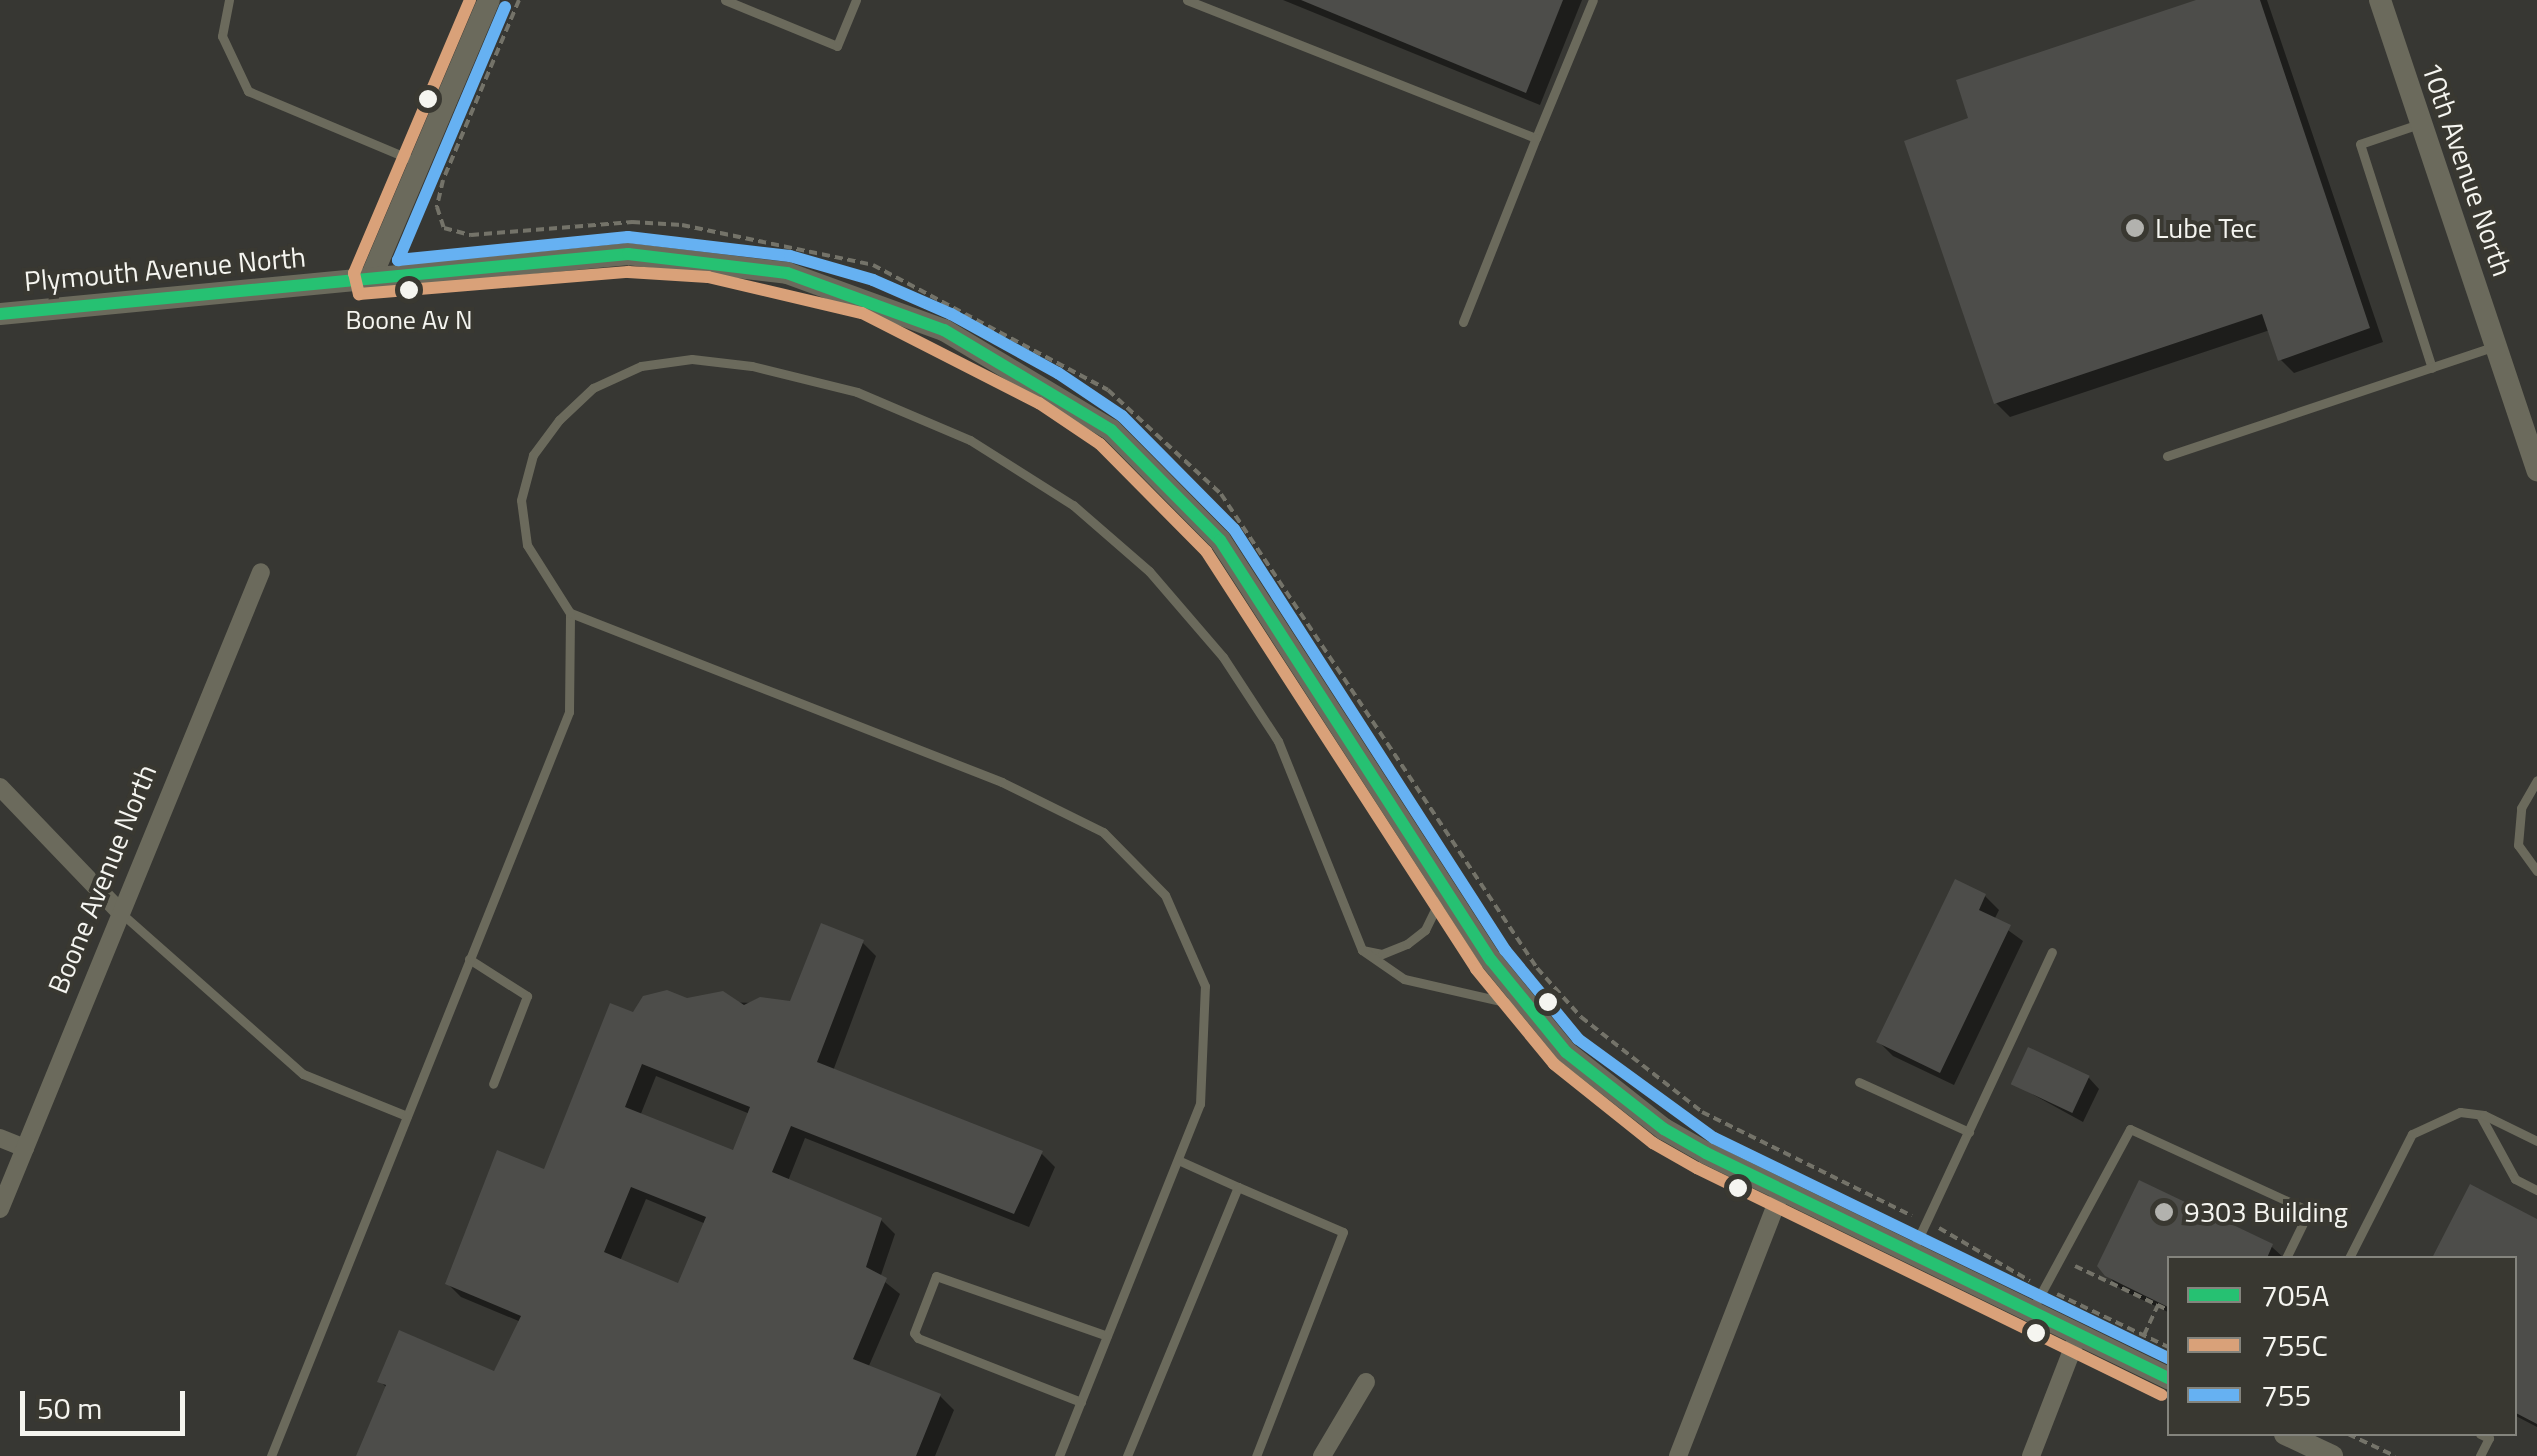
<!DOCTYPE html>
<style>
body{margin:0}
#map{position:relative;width:2537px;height:1456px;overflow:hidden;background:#373733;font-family:"Titillium Web",sans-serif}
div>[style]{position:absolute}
.shadow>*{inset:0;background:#0007}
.building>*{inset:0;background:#4d4d4a;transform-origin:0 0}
.path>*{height:4px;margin-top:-2px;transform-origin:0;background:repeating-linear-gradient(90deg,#747369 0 8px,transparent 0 13px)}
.service>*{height:9px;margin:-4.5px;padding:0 4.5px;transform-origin:4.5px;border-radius:4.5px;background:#6b6a5c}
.minor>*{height:18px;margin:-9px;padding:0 9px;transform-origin:9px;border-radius:9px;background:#6b6a5c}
.tertiary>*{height:22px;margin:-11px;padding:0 11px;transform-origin:11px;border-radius:11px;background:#6b6a5c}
.bus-1>*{height:12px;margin:-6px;padding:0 6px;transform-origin:6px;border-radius:6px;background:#26c172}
.bus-2>*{height:12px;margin:-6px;padding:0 6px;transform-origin:6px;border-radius:6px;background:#d9a179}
.bus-3>*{height:12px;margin:-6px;padding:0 6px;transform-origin:6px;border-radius:6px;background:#66b1f2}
.dots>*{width:28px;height:28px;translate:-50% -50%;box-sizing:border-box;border:5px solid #393831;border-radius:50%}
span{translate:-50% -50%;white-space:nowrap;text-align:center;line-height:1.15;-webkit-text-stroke:8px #393831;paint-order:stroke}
.bus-label{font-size:26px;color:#f5f5f0}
.street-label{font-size:28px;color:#f5f5f0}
.poi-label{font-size:28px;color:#f5f5f0}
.left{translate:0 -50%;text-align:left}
.legend{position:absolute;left:2167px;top:1256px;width:350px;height:180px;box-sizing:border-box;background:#393831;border:2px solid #84847d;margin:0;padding:12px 18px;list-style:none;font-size:30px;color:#f5f5f0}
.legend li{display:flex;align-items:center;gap:20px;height:50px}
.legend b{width:50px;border:2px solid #84847d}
.scale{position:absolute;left:20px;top:1391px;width:165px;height:45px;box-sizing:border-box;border:5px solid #f5f5f0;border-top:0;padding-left:12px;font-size:30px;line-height:35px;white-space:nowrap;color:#f5f5f0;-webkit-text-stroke:8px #393831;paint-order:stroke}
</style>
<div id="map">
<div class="shadow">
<i style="clip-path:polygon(1283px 0,1582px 0,1540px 105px)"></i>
<i style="clip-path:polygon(2204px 0,2267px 0,2383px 342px,2294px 373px,2280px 359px,2270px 330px,2010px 417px,1996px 403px,1971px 119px)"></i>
<i style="clip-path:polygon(1985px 896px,1999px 910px,1994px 920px,2023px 941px,1954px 1085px,1893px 1056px,1879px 1042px)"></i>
<i style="clip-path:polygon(evenodd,862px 942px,876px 956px,833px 1071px,1041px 1153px,1055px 1167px,1029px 1227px,805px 1138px,788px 1181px,881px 1220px,895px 1234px,880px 1278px,900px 1294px,868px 1368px,940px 1396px,954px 1410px,935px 1456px,358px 1456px,387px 1388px,380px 1381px,496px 1374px,521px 1322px,461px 1297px,448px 1284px,545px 1172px,634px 1015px,687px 1001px,791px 1004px,862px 942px,656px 1076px,750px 1114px,734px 1154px,640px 1116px,656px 1076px,862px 942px,646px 1199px,706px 1224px,680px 1286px,620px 1261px,646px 1199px)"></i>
<i style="clip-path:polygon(2089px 1078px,2099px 1089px,2083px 1122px,2014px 1084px)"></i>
<i style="clip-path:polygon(2140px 1184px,2272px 1247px,2284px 1258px,2170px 1258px,2170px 1313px,2122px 1290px,2107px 1275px)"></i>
<i style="clip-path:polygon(2471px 1188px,2537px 1222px,2537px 1427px,2514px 1415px,2514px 1258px,2435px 1258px)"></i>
</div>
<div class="building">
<i style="clip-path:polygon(1301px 0,1563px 0,1526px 93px)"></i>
<i style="clip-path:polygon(2196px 0,2260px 0,2370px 328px,2278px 361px,2262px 314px,1994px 404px,1904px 141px,1968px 118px,1956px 80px)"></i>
<i style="clip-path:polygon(1955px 879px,1986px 894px,1979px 910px,2011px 925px,1940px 1073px,1876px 1042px)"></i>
<i style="clip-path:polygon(evenodd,821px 923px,864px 940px,817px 1062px,1043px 1151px,1014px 1214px,791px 1126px,772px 1172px,882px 1218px,866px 1267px,887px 1278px,853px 1359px,941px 1394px,916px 1456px,356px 1456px,386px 1385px,377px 1382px,399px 1330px,494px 1371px,521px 1316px,445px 1284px,497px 1150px,544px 1169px,610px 1003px,633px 1012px,643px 996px,667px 990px,687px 998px,723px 991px,744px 1005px,760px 997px,790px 1001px,821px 923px,642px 1064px,750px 1107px,733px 1150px,625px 1107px,642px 1064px,821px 923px,631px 1187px,706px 1217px,678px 1283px,604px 1252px,631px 1187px)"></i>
<i style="left:2028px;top:1047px;width:68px;height:41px;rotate:25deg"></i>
<i style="clip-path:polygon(2139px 1180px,2273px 1244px,2267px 1258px,2170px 1258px,2170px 1308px,2105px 1276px,2097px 1266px)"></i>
<i style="clip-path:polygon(2470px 1184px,2537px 1219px,2537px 1424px,2514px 1412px,2514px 1258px,2432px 1258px)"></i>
</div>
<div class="path">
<i style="left:519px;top:0;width:195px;rotate:112.9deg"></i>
<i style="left:443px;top:180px;width:28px;rotate:103deg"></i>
<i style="left:437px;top:207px;width:22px;rotate:72deg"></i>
<i style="left:444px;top:228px;width:28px;rotate:15deg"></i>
<i style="left:471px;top:235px;width:162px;rotate:-4.6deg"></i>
<i style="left:632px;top:222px;width:50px;rotate:3.4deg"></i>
<i style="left:682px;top:225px;width:195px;rotate:11.8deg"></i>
<i style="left:873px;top:265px;width:266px;rotate:28deg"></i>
<i style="left:1108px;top:390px;width:154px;rotate:42.6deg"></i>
<i style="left:1221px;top:494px;width:570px;rotate:56.31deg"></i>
<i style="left:1537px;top:968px;width:66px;rotate:48.1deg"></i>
<i style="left:1581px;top:1017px;width:154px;rotate:38.1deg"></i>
<i style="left:1702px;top:1112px;width:234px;rotate:26.3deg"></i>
<i style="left:1939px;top:1228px;width:105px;rotate:30.2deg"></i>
<i style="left:2075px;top:1266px;width:105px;rotate:25.3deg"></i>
<i style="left:2057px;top:1294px;width:125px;rotate:25.5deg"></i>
<i style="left:2144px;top:1335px;width:35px;rotate:-65deg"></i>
<i style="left:2348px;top:1434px;width:52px;rotate:25.1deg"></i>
</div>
<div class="service">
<i style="left:229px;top:0;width:37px;rotate:101deg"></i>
<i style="left:222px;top:36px;width:61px;rotate:64.7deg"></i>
<i style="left:248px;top:91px;width:183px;rotate:22.8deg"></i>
<i style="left:725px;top:0;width:121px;rotate:22.3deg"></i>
<i style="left:837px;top:46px;width:50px;rotate:-67.6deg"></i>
<i style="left:1187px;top:0;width:375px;rotate:21.6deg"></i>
<i style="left:1536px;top:138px;width:149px;rotate:-67.6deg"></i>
<i style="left:2419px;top:124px;width:62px;rotate:161.3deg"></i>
<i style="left:2360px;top:144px;width:235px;rotate:72.2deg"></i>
<i style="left:1463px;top:322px;width:198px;rotate:-68.4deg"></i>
<i style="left:2167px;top:456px;width:344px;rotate:-18.5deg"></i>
<i style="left:2537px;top:871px;width:32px;rotate:-126deg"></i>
<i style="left:2518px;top:845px;width:37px;rotate:-85deg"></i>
<i style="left:2521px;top:808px;width:32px;rotate:-60deg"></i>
<i style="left:121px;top:913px;width:243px;rotate:41.5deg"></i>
<i style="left:303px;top:1074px;width:112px;rotate:22deg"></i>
<i style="left:1362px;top:950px;width:20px;rotate:11deg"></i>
<i style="left:1382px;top:954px;width:27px;rotate:-22deg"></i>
<i style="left:1407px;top:944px;width:23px;rotate:-38deg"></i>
<i style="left:1425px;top:930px;width:43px;rotate:-64deg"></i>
<i style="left:469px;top:959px;width:69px;rotate:32.5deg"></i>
<i style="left:527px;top:996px;width:94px;rotate:111.1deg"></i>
<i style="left:1859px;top:1082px;width:121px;rotate:24.4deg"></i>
<i style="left:2480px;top:1115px;width:73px;rotate:61.3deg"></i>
<i style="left:2515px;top:1179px;width:25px;rotate:27deg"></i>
<i style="left:1178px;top:1160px;width:66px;rotate:24.2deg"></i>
<i style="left:1912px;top:1252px;width:331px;rotate:-65deg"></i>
<i style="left:2349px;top:1258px;width:139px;rotate:-63.1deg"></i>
<i style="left:2412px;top:1134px;width:53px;rotate:-24.6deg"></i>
<i style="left:2460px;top:1112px;width:24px;rotate:7deg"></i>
<i style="left:2484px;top:1115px;width:59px;rotate:26.1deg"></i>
<i style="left:2031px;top:1312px;width:208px;rotate:-61.6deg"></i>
<i style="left:2130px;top:1129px;width:197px;rotate:24.6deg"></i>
<i style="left:2309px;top:1211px;width:52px;rotate:116.1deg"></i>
<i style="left:1081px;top:1402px;width:175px;rotate:-158.6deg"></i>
<i style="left:918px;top:1338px;width:6px;rotate:-129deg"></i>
<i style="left:914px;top:1333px;width:61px;rotate:-68.9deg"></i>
<i style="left:936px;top:1276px;width:181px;rotate:19.3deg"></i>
<i style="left:2480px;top:1434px;width:10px;rotate:24deg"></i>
<i style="left:2489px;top:1438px;width:20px;rotate:117deg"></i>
<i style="left:271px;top:1456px;width:801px;rotate:-68.17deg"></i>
<i style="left:569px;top:712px;width:99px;rotate:-89.4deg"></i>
<i style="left:1059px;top:1456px;width:379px;rotate:-68.2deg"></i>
<i style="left:1200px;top:1104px;width:118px;rotate:-87.6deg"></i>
<i style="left:1205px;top:986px;width:99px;rotate:-113.7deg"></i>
<i style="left:1165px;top:895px;width:88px;rotate:-134.5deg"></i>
<i style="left:1103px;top:832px;width:113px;rotate:-153.7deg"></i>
<i style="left:1002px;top:782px;width:464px;rotate:-158.6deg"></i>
<i style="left:570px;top:613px;width:80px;rotate:-122.3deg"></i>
<i style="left:527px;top:545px;width:45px;rotate:-97.6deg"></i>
<i style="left:521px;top:500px;width:47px;rotate:-75.1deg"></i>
<i style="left:533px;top:455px;width:44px;rotate:-53.4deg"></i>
<i style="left:559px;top:420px;width:47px;rotate:-43.3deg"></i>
<i style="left:593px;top:388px;width:53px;rotate:-24.6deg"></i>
<i style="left:641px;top:366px;width:51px;rotate:-7.8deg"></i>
<i style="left:692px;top:359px;width:60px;rotate:6.7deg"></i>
<i style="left:752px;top:366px;width:108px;rotate:13.9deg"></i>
<i style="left:857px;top:392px;width:123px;rotate:23deg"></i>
<i style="left:970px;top:440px;width:122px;rotate:32.3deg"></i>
<i style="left:1073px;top:505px;width:101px;rotate:41deg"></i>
<i style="left:1149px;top:571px;width:113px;rotate:49.3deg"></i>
<i style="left:1223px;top:657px;width:100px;rotate:56.8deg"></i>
<i style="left:1278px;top:741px;width:225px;rotate:68.1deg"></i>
<i style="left:1362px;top:950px;width:51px;rotate:34.6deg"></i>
<i style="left:1404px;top:979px;width:122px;rotate:12.8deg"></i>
<i style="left:1127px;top:1456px;width:291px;rotate:-67.6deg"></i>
<i style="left:1238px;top:1187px;width:114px;rotate:23.2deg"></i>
<i style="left:1343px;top:1232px;width:240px;rotate:111.2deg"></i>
</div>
<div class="minor">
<i style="left:0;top:787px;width:175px;rotate:46.2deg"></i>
<i style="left:0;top:1138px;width:27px;rotate:22deg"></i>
<i style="left:0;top:1209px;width:688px;rotate:-67.72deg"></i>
<i style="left:1322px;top:1456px;width:86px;rotate:-59.3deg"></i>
<i style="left:1678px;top:1456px;width:283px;rotate:-68.7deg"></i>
<i style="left:2031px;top:1456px;width:130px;rotate:-68.8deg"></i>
</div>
<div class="tertiary">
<i style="left:2380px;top:0;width:496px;rotate:71.5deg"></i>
<i style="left:370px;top:280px;width:304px;rotate:-67deg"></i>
<i style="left:0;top:314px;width:631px;rotate:-5.46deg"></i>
<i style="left:628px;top:254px;width:160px;rotate:6.8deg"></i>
<i style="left:787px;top:273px;width:167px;rotate:20deg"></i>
<i style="left:944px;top:330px;width:195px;rotate:30.9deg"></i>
<i style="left:1111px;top:430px;width:155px;rotate:45.3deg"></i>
<i style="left:1220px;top:540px;width:500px;rotate:57.2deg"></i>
<i style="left:1491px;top:960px;width:119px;rotate:50.8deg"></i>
<i style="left:1566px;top:1052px;width:125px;rotate:38.2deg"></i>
<i style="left:1664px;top:1129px;width:48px;rotate:29.7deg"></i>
<i style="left:1706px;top:1153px;width:516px;rotate:25.97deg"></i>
<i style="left:2285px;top:1434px;width:52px;rotate:25.1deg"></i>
</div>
<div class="bus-1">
<i style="left:0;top:314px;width:631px;rotate:-5.46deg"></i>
<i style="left:628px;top:254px;width:160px;rotate:6.8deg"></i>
<i style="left:787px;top:273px;width:167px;rotate:20deg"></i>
<i style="left:944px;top:330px;width:195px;rotate:30.9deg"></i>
<i style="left:1111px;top:430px;width:155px;rotate:45.3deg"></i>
<i style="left:1220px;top:540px;width:500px;rotate:57.2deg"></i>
<i style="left:1491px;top:960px;width:119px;rotate:50.8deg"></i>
<i style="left:1566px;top:1052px;width:125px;rotate:38.2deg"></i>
<i style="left:1664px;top:1129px;width:48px;rotate:29.7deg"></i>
<i style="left:1706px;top:1153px;width:516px;rotate:25.97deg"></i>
</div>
<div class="bus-2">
<i style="left:470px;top:0;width:297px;rotate:113deg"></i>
<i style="left:354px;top:273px;width:22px;rotate:77deg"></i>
<i style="left:359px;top:294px;width:270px;rotate:-4.7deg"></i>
<i style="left:628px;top:272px;width:80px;rotate:3.6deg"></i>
<i style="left:708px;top:277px;width:158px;rotate:13.2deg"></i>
<i style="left:862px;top:313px;width:199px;rotate:27deg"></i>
<i style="left:1039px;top:403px;width:73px;rotate:33.9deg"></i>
<i style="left:1100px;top:444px;width:151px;rotate:45.3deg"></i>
<i style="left:1206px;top:551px;width:498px;rotate:57.1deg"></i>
<i style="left:1476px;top:969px;width:123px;rotate:50.6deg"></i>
<i style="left:1554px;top:1064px;width:127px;rotate:38.6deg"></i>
<i style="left:1653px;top:1143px;width:51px;rotate:29.6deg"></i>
<i style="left:1697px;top:1168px;width:517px;rotate:26.02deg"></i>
</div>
<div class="bus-3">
<i style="left:505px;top:7px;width:275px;rotate:112.9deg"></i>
<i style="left:398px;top:260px;width:231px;rotate:-5.7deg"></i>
<i style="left:628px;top:237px;width:163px;rotate:6.7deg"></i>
<i style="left:790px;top:256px;width:86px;rotate:16.1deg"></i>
<i style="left:873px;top:280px;width:85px;rotate:23.6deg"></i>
<i style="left:951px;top:314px;width:122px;rotate:28.9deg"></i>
<i style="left:1058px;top:373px;width:77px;rotate:33.9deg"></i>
<i style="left:1122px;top:416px;width:159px;rotate:45.3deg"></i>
<i style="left:1234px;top:529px;width:501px;rotate:57.23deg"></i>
<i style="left:1505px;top:950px;width:115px;rotate:50.6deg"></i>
<i style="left:1578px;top:1039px;width:168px;rotate:36.1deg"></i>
<i style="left:1714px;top:1138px;width:507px;rotate:25.86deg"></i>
</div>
<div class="dots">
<i style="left:428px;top:99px;background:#f5f5f0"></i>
<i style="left:2135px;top:228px;background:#b2b2ae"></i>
<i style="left:409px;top:290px;background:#f5f5f0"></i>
<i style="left:1548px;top:1002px;background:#f5f5f0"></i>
<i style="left:1738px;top:1188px;background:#f5f5f0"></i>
<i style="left:2164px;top:1212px;background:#b2b2ae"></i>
<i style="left:2036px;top:1333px;background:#f5f5f0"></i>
</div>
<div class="bus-label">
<span style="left:409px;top:320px">Boone Av N</span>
</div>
<div class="street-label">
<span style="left:2467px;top:169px;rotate:71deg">10th Avenue North</span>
<span style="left:165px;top:269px;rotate:-5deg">Plymouth Avenue North</span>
<span style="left:102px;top:879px;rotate:-68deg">Boone Avenue North</span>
</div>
<div class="poi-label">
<span class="left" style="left:2155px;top:228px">Lube Tec</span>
<span class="left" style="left:2184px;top:1212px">9303 Building</span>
</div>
<ul class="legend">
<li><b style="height:12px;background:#26c172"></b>705A</li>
<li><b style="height:12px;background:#d9a179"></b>755C</li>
<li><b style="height:12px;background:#66b1f2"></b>755</li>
</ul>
<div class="scale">50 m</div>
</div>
